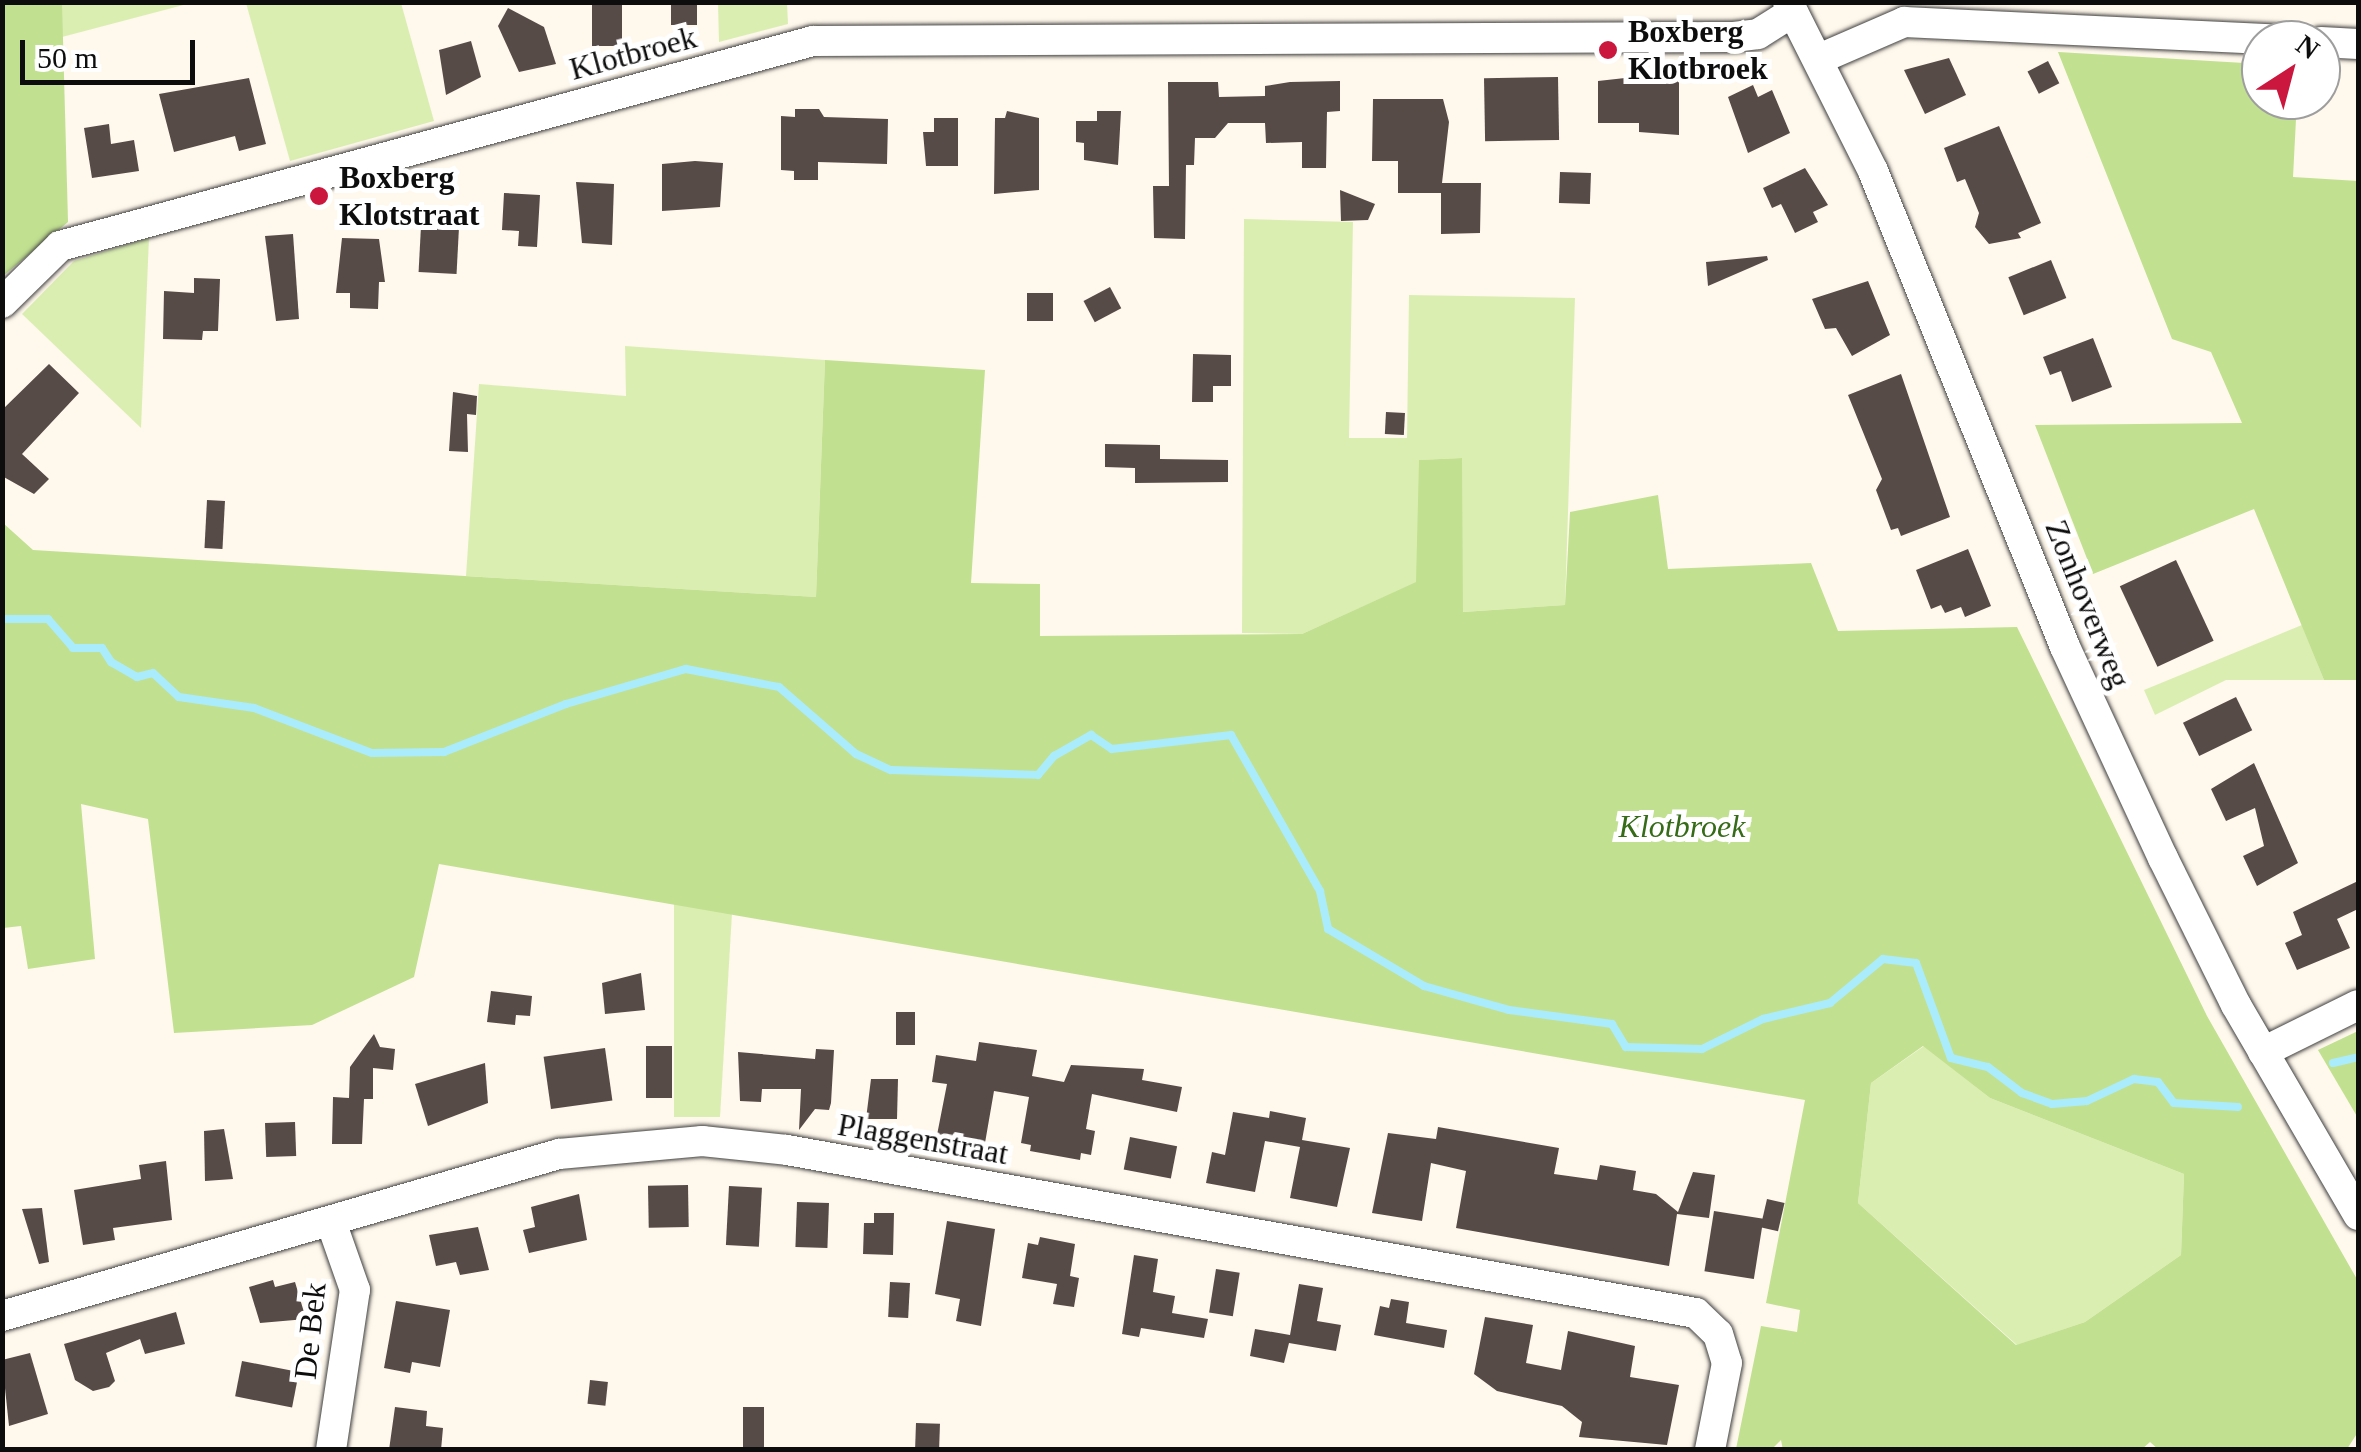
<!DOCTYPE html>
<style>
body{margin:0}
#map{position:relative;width:2361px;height:1452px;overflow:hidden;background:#fff8ec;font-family:Georgia,serif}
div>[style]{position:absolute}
.green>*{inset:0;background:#dbeeb2}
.forest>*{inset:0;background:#c1e090}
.stream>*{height:8px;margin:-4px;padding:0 4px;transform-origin:4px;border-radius:4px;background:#abecfc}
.building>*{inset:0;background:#574b48;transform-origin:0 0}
.roads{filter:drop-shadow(0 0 2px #404040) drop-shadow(0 0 2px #404040)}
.minor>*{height:30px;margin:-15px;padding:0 15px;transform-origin:15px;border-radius:15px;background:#fff}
.dots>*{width:28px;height:28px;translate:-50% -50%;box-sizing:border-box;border:5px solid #fff;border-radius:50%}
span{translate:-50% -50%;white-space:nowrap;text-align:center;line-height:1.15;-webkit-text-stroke:10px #fff;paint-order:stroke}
.poi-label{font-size:32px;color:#0d0d0d;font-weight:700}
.left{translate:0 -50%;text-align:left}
.street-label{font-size:32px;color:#0d0d0d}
.park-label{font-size:32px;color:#366b17;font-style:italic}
.frame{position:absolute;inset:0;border:5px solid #0d0d0d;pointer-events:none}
.north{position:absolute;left:2241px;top:20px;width:100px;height:100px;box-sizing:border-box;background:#fff;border:2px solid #9e9e9e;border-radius:50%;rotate:36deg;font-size:28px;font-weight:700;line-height:40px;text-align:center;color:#0d0d0d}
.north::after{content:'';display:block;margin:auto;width:35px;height:45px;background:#cb173e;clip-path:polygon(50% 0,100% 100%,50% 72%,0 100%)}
.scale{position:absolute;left:20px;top:40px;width:175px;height:45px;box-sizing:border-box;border:5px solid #0d0d0d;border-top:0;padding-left:12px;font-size:30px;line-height:35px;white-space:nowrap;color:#0d0d0d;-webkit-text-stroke:8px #fff;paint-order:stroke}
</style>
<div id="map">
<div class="green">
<i style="clip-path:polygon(62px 2px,191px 3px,62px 37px)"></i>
<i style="clip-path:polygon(246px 3px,401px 3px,434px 121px,290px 161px)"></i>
<i style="clip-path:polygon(718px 3px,787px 3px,788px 24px,719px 42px)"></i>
<i style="clip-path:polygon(1244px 219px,1353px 222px,1349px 438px,1407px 438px,1409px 295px,1575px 298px,1565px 605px,1462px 612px,1462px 458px,1420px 460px,1417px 582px,1302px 634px,1242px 633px)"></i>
<i style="clip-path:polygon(149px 238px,141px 428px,22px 314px,74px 261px)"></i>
<i style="clip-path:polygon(625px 346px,825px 360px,816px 597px,466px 576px,479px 384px,626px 396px)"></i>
<i style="clip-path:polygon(2302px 625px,2324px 680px,2226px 680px,2155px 715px,2144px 690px)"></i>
<i style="clip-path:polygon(674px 903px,732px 913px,720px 1117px,674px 1117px)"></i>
<i style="clip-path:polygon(1924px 1046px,1990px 1098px,2184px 1174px,2181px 1255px,2085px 1322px,2017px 1345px,1858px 1203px,1871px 1083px)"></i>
</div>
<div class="forest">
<i style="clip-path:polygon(3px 2px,62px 3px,68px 222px,3px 276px)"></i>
<i style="clip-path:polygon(2058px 52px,2261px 64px,2261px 100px,2297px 100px,2293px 177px,2358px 181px,2358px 680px,2324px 680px,2254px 509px,2093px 574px,2035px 425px,2242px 423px,2211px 352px,2172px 339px)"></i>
<i style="clip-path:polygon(evenodd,825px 360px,985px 370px,971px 583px,1040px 584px,1040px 636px,1302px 634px,1416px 582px,1419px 460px,1462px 458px,1463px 612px,1565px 605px,1570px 512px,1658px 495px,1668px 569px,1811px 563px,1838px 631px,2017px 627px,2207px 1016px,2358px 1281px,2358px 1432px,2347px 1449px,2159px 1450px,2150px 1442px,2141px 1450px,1783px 1450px,1781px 1440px,1772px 1449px,1736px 1449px,1761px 1326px,1797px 1332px,1800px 1310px,1766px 1303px,1805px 1100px,439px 864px,414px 977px,312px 1025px,174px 1033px,148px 819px,81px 804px,95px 959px,28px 969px,21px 926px,3px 928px,3px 523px,33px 550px,816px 597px,825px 360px,1923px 1046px,1990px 1098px,2184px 1174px,2181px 1255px,2085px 1322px,2016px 1345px,1858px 1203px,1871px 1083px,1923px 1046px)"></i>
<i style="clip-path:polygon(2358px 1031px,2358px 1118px,2318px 1050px)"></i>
</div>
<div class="stream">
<i style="left:2px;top:619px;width:46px"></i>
<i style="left:48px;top:619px;width:38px;rotate:49deg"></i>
<i style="left:73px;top:648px;width:29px"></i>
<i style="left:102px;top:648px;width:17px;rotate:57deg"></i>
<i style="left:111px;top:662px;width:30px;rotate:30deg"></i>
<i style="left:137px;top:677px;width:16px;rotate:-14deg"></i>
<i style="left:153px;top:673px;width:35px;rotate:43deg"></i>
<i style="left:179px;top:697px;width:76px;rotate:8.3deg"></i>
<i style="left:254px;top:708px;width:126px;rotate:20.9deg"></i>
<i style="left:372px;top:753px;width:72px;rotate:-0.8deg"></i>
<i style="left:444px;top:752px;width:131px;rotate:-21.5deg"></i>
<i style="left:566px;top:704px;width:125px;rotate:-16.3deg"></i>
<i style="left:686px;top:669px;width:95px;rotate:11deg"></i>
<i style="left:779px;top:687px;width:102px;rotate:41deg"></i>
<i style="left:856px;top:754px;width:38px;rotate:25deg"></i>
<i style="left:891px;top:770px;width:147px;rotate:1.9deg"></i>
<i style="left:1038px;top:775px;width:25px;rotate:-50deg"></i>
<i style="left:1054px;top:756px;width:43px;rotate:-29.6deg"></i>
<i style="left:1091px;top:735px;width:25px;rotate:34deg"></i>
<i style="left:1112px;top:749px;width:120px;rotate:-6.7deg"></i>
<i style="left:1231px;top:735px;width:180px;rotate:60.3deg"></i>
<i style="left:1320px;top:891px;width:39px;rotate:78deg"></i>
<i style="left:1328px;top:929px;width:112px;rotate:30.7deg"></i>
<i style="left:1424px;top:986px;width:88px;rotate:15.8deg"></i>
<i style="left:1509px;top:1010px;width:104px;rotate:7.7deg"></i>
<i style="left:1612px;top:1024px;width:27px;rotate:59deg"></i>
<i style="left:1626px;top:1047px;width:76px;rotate:1.5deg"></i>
<i style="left:1702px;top:1049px;width:68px;rotate:-26.2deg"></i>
<i style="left:1763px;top:1019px;width:69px;rotate:-13.4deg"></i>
<i style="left:1830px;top:1003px;width:69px;rotate:-39.7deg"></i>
<i style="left:1883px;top:959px;width:33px;rotate:7deg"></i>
<i style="left:1916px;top:963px;width:101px;rotate:69.8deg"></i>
<i style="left:1951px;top:1058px;width:38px;rotate:14deg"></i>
<i style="left:1988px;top:1067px;width:43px;rotate:37.4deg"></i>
<i style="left:2022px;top:1093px;width:32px;rotate:20deg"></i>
<i style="left:2052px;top:1104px;width:35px;rotate:-5deg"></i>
<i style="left:2087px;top:1101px;width:52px;rotate:-25.1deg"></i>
<i style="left:2134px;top:1079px;width:24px;rotate:7deg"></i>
<i style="left:2158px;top:1082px;width:26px;rotate:53deg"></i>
<i style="left:2174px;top:1103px;width:64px;rotate:3.6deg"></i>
<i style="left:2333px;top:1063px;width:26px;rotate:-13deg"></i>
</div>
<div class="building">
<i style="left:592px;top:2px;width:30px;height:44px"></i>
<i style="left:671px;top:2px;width:26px;height:23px"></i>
<i style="clip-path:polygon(508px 8px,544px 27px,556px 64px,519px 72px,498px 26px)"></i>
<i style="clip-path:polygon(471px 41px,481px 77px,446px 95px,439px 50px)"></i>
<i style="clip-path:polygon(1949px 58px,1966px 95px,1925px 114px,1904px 70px)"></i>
<i style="left:2048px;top:61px;width:25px;height:23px;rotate:63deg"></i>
<i style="left:1558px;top:77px;width:63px;height:74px;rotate:89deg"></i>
<i style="clip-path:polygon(249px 78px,266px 144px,239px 151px,235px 136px,174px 152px,159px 94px)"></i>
<i style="clip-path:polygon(1625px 78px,1679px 78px,1679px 135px,1639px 132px,1639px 123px,1598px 123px,1598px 81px)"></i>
<i style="clip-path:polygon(1340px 81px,1340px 111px,1327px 112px,1326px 168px,1302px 168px,1302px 142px,1266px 143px,1265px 123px,1228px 123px,1215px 138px,1195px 138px,1194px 165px,1186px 165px,1185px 239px,1154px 238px,1153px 186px,1169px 186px,1168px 82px,1218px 82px,1219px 97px,1265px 96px,1265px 86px,1290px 82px)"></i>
<i style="clip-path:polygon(1753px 85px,1758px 97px,1772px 90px,1790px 133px,1748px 153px,1728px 97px)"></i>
<i style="clip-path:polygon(1373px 99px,1443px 99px,1449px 122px,1442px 183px,1481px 183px,1480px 233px,1441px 234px,1441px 193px,1398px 193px,1398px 161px,1372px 161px)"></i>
<i style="clip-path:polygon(795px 109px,819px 109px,824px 117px,888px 119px,887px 164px,818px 162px,818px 180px,794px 180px,794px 171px,781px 170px,781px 116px,795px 117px)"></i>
<i style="clip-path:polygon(1007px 111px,1039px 118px,1039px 190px,994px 194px,995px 118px,1005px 118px)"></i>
<i style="clip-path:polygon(1097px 111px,1121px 111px,1118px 165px,1084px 160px,1084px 143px,1076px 142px,1076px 121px,1097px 121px)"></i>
<i style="clip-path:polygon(934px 118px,958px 118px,958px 166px,926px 166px,923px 132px,934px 132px)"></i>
<i style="clip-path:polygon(109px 124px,111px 144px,134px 140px,139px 171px,92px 178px,84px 128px)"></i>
<i style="clip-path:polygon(1999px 126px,2041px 223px,2018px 233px,2021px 238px,1989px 244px,1975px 227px,1979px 213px,1965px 179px,1957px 182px,1944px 148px)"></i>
<i style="clip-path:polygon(695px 161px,723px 163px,720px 207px,662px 211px,662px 164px)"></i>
<i style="clip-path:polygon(1805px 168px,1828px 205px,1813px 212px,1818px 222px,1795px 233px,1781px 204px,1772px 208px,1763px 188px)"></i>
<i style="left:1560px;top:172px;width:31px;height:31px;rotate:2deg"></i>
<i style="clip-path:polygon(576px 182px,614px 184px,612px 245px,582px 243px)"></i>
<i style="clip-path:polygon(1340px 190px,1375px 204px,1368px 220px,1341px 221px)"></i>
<i style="clip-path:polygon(504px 193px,540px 195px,537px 247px,518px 246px,519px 231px,502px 230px)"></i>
<i style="left:421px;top:226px;width:38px;height:46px;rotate:3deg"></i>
<i style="clip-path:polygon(293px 234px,299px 319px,276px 321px,265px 236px)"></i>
<i style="clip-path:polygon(342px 238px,379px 239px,385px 282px,379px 282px,378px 309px,350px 308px,350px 293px,336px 293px)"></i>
<i style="clip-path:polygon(1767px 256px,1768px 260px,1708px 286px,1706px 262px)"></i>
<i style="left:2051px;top:260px;width:41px;height:46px;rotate:68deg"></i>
<i style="clip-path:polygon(194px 278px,220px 279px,218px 331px,203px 331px,202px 340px,163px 339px,164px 291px,194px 293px)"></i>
<i style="clip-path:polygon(1868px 281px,1890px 335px,1852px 356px,1836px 328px,1825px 329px,1812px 299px)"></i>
<i style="left:1110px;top:287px;width:24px;height:30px;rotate:62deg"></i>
<i style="left:1027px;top:293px;width:26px;height:28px"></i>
<i style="clip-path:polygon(2093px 338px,2112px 387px,2072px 402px,2061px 371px,2050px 375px,2043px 357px)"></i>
<i style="clip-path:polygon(1193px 354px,1231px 355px,1231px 386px,1213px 386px,1213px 402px,1192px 402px)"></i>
<i style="clip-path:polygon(49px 364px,79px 393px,22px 454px,49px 479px,34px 494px,2px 476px,2px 410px)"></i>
<i style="clip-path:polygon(1901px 374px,1950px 517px,1901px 536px,1898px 528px,1891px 530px,1876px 490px,1882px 479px,1848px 395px)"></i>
<i style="clip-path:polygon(453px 392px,477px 396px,476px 415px,467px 414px,468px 452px,449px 451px)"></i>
<i style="left:1386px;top:412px;width:19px;height:22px;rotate:3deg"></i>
<i style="clip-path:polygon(1105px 444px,1160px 445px,1160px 459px,1228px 460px,1228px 482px,1135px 483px,1135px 468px,1105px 467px)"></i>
<i style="left:207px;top:500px;width:18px;height:48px;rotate:3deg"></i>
<i style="clip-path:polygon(1968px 549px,1991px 606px,1965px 617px,1961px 607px,1945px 613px,1941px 605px,1931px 609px,1916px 570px)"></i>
<i style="left:2176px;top:560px;width:89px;height:62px;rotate:65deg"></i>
<i style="left:2236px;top:697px;width:37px;height:59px;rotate:64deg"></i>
<i style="clip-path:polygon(2254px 763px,2298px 863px,2257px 886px,2243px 856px,2264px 846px,2255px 808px,2226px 821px,2211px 789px)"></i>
<i style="clip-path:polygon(2358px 881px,2358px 909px,2337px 919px,2350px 948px,2297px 970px,2285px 943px,2302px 935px,2293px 912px)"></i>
<i style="clip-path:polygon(641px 973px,645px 1010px,605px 1014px,602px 983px)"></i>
<i style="clip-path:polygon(491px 991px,532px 996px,530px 1016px,516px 1015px,515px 1025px,487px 1022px)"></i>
<i style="left:896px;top:1012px;width:19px;height:33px"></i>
<i style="clip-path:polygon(374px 1034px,380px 1047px,395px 1049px,393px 1070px,373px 1068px,373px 1099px,364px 1099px,362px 1144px,332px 1144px,333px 1097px,349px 1098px,350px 1067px)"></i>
<i style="clip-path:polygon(979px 1042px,1037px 1050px,1032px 1076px,1064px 1082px,1071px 1065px,1144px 1069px,1142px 1080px,1182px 1087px,1177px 1112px,1092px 1094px,1086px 1129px,1095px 1131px,1091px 1155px,1081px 1153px,1080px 1160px,1030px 1151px,1031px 1145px,1021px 1143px,1029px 1097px,994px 1091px,985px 1143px,937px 1135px,947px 1084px,932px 1082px,936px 1055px,976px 1061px)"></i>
<i style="left:646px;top:1046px;width:26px;height:52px"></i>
<i style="left:605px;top:1048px;width:53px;height:62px;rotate:82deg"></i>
<i style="clip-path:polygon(816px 1049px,834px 1050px,831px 1103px,829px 1110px,815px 1109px,799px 1130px,801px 1089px,762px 1089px,761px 1102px,740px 1101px,738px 1052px,815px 1059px)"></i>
<i style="clip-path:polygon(485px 1063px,488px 1103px,428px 1126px,415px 1084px)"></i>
<i style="clip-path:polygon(871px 1079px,898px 1079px,897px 1119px,866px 1119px)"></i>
<i style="clip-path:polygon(1270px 1111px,1306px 1118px,1302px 1140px,1350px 1148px,1337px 1207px,1290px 1198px,1300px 1147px,1265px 1141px,1255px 1192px,1206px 1183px,1212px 1152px,1225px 1155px,1233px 1112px,1269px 1118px)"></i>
<i style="left:295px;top:1122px;width:34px;height:30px;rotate:88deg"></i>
<i style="clip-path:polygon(1438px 1127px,1559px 1148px,1554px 1174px,1597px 1180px,1600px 1165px,1636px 1171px,1633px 1190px,1656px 1194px,1678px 1212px,1693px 1172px,1715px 1175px,1709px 1218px,1677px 1214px,1669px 1266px,1456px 1228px,1466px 1171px,1431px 1163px,1422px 1221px,1372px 1213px,1388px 1133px,1436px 1139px)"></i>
<i style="clip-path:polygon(224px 1129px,233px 1179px,205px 1181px,204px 1131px)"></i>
<i style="left:1130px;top:1137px;width:48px;height:33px;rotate:11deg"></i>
<i style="clip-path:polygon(166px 1161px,172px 1220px,113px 1228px,115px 1240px,83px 1245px,74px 1190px,141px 1179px,139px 1165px)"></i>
<i style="left:688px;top:1185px;width:42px;height:40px;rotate:89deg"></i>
<i style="left:729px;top:1186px;width:33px;height:59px;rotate:3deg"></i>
<i style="clip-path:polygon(579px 1194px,587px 1240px,529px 1253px,523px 1230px,535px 1227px,531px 1207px)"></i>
<i style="left:1767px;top:1199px;width:18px;height:29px;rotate:13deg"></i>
<i style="left:797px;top:1202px;width:32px;height:45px;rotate:2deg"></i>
<i style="clip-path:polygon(42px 1208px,49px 1262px,39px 1264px,22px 1209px)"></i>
<i style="left:1714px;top:1211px;width:50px;height:61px;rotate:9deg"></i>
<i style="clip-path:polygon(874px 1213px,894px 1213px,893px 1255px,863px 1254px,864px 1223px,874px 1223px)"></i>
<i style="clip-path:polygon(947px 1221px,995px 1229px,981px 1326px,956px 1321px,960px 1299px,935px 1294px)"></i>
<i style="clip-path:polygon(478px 1227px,489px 1270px,460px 1275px,456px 1262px,436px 1266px,429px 1235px)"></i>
<i style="clip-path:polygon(1040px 1237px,1075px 1244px,1070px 1276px,1079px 1278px,1074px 1307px,1053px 1304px,1057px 1284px,1022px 1278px,1028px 1243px,1038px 1245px)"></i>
<i style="clip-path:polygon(1134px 1255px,1158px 1259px,1153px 1292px,1175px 1296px,1172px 1313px,1208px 1319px,1204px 1338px,1141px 1328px,1139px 1337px,1122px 1334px)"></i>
<i style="left:1216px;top:1269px;width:24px;height:44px;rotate:9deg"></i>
<i style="clip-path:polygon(273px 1280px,275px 1287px,295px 1282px,306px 1319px,260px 1323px,249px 1287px)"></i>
<i style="left:890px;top:1282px;width:20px;height:35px;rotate:3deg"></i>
<i style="clip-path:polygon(1299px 1284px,1323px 1288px,1317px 1321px,1341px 1325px,1336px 1351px,1289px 1343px,1284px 1363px,1250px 1356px,1255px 1329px,1290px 1335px)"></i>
<i style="clip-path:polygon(1391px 1299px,1409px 1302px,1406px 1323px,1447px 1330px,1444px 1348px,1374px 1335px,1380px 1306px,1389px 1308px)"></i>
<i style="clip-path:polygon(396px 1301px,450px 1310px,440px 1367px,412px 1362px,410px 1373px,384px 1368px)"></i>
<i style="clip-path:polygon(176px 1312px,185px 1344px,145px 1354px,140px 1339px,106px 1353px,115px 1381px,109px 1387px,93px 1391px,75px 1380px,64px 1344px)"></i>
<i style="clip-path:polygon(1485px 1317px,1533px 1325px,1526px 1363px,1561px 1370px,1568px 1331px,1635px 1346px,1630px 1377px,1679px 1385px,1667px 1445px,1579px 1437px,1582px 1422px,1562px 1406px,1497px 1391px,1474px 1374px)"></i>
<i style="clip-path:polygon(30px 1353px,48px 1414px,9px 1426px,2px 1360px)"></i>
<i style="left:242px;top:1361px;width:58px;height:36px;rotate:11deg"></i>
<i style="left:590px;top:1380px;width:18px;height:24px;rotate:6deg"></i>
<i style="clip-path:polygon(395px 1407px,427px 1411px,426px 1426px,443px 1428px,441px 1450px,389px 1450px)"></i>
<i style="left:743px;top:1407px;width:21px;height:43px"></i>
<i style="left:916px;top:1423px;width:24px;height:27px;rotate:2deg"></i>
</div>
<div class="roads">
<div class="minor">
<i style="left:1788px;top:2px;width:189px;rotate:63.3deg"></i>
<i style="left:1873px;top:171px;width:513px;rotate:68.03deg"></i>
<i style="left:2065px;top:647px;width:233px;rotate:65.1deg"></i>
<i style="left:2163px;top:858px;width:164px;rotate:63.6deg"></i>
<i style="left:2236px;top:1005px;width:243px;rotate:59.8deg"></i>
<i style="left:2321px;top:42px;width:37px;rotate:3deg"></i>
<i style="left:1819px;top:59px;width:93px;rotate:-23.5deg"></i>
<i style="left:1904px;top:22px;width:377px;rotate:2.7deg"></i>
<i style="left:2px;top:303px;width:81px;rotate:-44.5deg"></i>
<i style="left:60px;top:246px;width:780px;rotate:-15.23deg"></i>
<i style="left:813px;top:41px;width:921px;rotate:-0.25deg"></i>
<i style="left:1734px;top:37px;width:24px;rotate:-7deg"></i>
<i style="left:1758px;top:34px;width:41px;rotate:-32.2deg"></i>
<i style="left:2263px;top:1052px;width:106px;rotate:-26.3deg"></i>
<i style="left:2px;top:1316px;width:580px;rotate:-16.22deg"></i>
<i style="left:559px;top:1154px;width:144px;rotate:-5.2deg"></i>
<i style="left:702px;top:1141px;width:85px;rotate:6deg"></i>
<i style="left:787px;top:1150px;width:923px;rotate:10.17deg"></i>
<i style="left:1696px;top:1313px;width:30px;rotate:44deg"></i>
<i style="left:1718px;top:1334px;width:30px;rotate:73deg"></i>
<i style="left:1727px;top:1363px;width:89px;rotate:101.1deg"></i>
<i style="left:331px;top:1450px;width:162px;rotate:-81.5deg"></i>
<i style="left:355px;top:1290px;width:72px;rotate:-109.4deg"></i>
</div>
</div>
<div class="dots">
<i style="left:1608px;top:50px;background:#cb173e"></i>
<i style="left:319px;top:196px;background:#cb173e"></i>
</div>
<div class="poi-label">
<span class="left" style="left:1628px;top:50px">Boxberg<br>Klotbroek</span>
<span class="left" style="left:339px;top:196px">Boxberg<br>Klotstraat</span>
</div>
<div class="street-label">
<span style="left:633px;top:53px;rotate:-15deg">Klotbroek</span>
<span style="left:2088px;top:604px;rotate:68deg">Zonhoverweg</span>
<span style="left:923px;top:1139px;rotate:10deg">Plaggenstraat</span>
<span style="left:310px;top:1331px;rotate:-84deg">De Bek</span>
</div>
<div class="park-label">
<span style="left:1682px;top:826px">Klotbroek</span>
</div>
<div class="frame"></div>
<div class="north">N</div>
<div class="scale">50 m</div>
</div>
